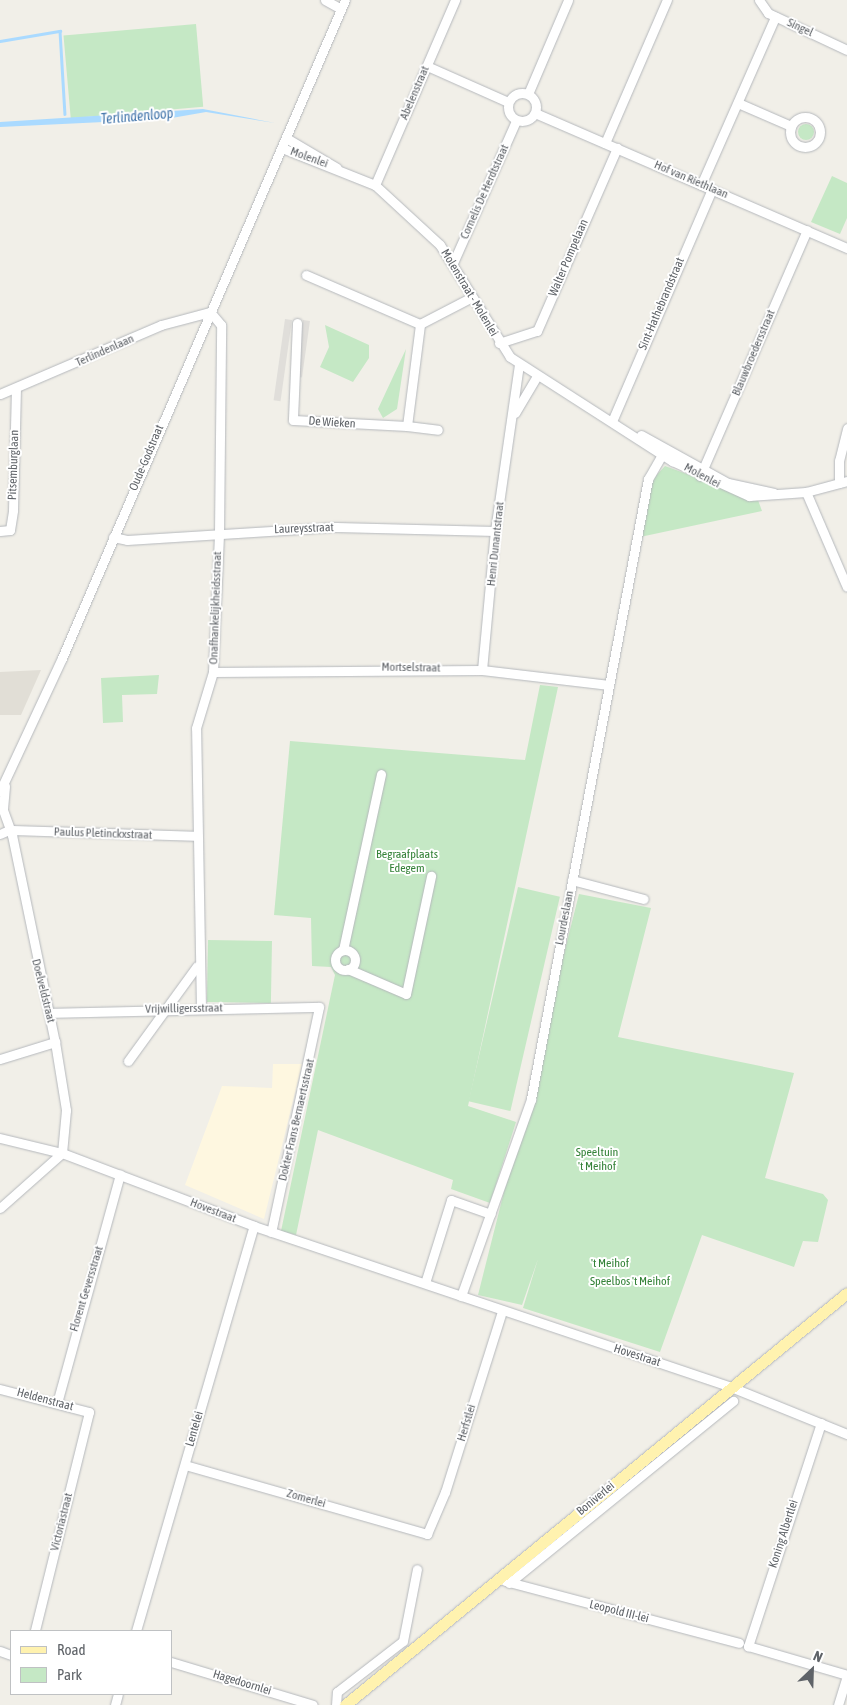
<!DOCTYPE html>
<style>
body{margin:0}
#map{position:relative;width:847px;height:1705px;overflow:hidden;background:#f1efe8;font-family:"Asap Condensed",sans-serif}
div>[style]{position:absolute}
.commercial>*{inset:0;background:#fef7e0}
.industrial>*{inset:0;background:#e0deda;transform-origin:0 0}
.education>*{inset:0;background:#e1ded6}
.green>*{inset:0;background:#c5e8c5;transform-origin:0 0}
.round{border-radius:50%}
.water>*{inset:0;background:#aadaff}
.stream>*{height:2.5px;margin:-1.25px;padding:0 1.25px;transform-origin:1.25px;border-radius:1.25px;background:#aadaff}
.roads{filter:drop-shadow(0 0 1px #b5b8bc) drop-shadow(0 0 1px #b5b8bc)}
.minor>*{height:9px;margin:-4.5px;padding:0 4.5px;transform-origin:4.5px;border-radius:4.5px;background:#fff}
.minor>.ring{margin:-4.5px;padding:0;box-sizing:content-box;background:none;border:9px solid #fff;border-radius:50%}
.major>*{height:11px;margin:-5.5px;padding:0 5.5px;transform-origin:5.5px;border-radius:5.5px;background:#fff2af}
span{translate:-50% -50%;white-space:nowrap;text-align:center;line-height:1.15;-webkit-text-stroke:4px #fff;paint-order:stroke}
.street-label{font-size:12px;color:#5f6368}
.park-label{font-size:12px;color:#348238}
.water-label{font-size:14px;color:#4174aa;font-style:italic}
.legend{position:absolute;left:10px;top:1630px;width:162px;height:65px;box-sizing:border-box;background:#fff;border:1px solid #bfc1c3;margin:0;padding:6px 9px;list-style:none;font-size:15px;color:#5f6368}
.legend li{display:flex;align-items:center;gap:10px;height:25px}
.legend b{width:25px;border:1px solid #bfc1c3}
.north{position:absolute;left:787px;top:1645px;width:50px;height:50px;-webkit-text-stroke:4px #fff;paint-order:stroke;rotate:24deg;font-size:14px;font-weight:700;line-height:20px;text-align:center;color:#5f6368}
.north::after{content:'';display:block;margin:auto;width:18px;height:22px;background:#5f6368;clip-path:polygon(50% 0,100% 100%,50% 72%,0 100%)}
</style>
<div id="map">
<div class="commercial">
<i style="clip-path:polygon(273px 1064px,302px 1064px,264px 1219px,185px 1185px,222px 1086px,272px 1088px)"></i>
</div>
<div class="industrial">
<i style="left:285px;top:319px;width:7px;height:82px;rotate:8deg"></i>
<i style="left:303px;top:320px;width:7px;height:57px;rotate:8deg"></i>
</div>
<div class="education">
<i style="clip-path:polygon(41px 670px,21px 715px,0 715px,0 672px)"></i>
</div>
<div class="green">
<i style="left:196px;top:24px;width:83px;height:133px;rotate:85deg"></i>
<i class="round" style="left:798px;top:124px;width:16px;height:16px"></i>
<i style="clip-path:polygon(832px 176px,847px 183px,847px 218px,840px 234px,811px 222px)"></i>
<i style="clip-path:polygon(325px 325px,369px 345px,369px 358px,353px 382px,320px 367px,329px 347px)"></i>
<i style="clip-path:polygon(406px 349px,397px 409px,383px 418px,378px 409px)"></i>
<i style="clip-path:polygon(665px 466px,758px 500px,762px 511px,640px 537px,653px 479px)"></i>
<i style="clip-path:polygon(159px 675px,157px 694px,122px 695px,123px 722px,103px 723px,101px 678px)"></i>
<i style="clip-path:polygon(540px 685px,558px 687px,468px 1106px,516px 1122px,490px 1203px,451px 1189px,453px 1180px,318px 1130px,296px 1235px,281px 1231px,335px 975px,331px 967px,312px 966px,311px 918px,274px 915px,290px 741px,525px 760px)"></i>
<i style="left:518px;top:887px;width:43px;height:220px;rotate:13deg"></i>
<i style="clip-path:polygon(579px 894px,651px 908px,618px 1037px,794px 1073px,765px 1178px,823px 1194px,828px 1200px,818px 1242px,803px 1241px,794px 1267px,702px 1235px,660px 1352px,523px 1308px,538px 1259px,522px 1305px,478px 1295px)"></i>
<i style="left:208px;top:940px;width:64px;height:62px;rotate:1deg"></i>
</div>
<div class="water">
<i style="clip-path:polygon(203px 109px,275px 123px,206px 112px,166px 119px,0 127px,0 122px)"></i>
</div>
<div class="stream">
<i style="left:0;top:41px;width:61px;rotate:-9.5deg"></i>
<i style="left:60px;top:31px;width:83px;rotate:86.6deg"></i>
</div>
<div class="roads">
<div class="minor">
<i style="left:325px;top:0;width:18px;rotate:29deg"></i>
<i style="left:759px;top:0;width:16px;rotate:55deg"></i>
<i style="left:768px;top:13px;width:87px;rotate:25.1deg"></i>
<i style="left:427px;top:66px;width:89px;rotate:24deg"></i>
<i class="ring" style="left:508px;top:93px;width:19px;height:19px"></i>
<i style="left:528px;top:94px;width:102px;rotate:-66.9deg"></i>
<i style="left:738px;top:103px;width:58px;rotate:23.5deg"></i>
<i style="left:535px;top:113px;width:340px;rotate:23.4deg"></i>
<i class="ring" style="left:790px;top:117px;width:21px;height:21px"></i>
<i style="left:286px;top:138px;width:59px;rotate:30.5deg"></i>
<i style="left:605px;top:143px;width:156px;rotate:-66.6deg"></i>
<i style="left:282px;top:148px;width:100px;rotate:21.7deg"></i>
<i style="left:375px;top:185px;width:88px;rotate:42.7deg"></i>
<i style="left:440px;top:245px;width:132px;rotate:58deg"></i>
<i style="left:510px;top:357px;width:193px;rotate:32.7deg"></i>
<i style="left:672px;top:461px;width:85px;rotate:24.4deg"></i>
<i style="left:749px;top:496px;width:57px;rotate:-4deg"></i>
<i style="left:806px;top:492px;width:42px;rotate:-15deg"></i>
<i style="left:375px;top:185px;width:202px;rotate:-66.6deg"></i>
<i style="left:701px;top:185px;width:184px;rotate:-66.2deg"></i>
<i style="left:453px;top:263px;width:155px;rotate:-66.1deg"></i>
<i style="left:306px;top:275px;width:124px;rotate:23.3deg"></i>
<i style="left:297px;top:323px;width:97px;rotate:92.4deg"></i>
<i style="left:293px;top:420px;width:114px;rotate:3deg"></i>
<i style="left:407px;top:426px;width:103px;rotate:-82.7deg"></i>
<i style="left:420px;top:324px;width:56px;rotate:-27.5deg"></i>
<i style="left:499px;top:343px;width:40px;rotate:-18deg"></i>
<i style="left:537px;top:331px;width:200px;rotate:-66.4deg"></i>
<i style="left:0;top:394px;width:175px;rotate:-23.2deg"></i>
<i style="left:161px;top:325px;width:51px;rotate:-14.9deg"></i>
<i style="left:515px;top:413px;width:43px;rotate:-59.3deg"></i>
<i style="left:613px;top:419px;width:250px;rotate:-66.7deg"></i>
<i style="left:407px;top:426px;width:31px;rotate:7deg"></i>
<i style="left:641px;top:435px;width:99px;rotate:28.9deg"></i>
<i style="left:728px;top:483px;width:47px;rotate:12.3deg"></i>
<i style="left:700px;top:476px;width:268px;rotate:-66.5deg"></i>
<i style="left:839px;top:483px;width:22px;rotate:-90deg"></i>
<i style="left:839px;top:461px;width:34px;rotate:-76deg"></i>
<i style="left:806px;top:492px;width:103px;rotate:66.7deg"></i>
<i style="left:0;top:531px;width:10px;rotate:-6deg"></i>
<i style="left:10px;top:530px;width:20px;rotate:-81deg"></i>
<i style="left:13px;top:510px;width:120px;rotate:-88.6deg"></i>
<i style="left:113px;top:537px;width:14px;rotate:12deg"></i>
<i style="left:127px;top:540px;width:209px;rotate:-3.6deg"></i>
<i style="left:336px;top:527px;width:159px;rotate:1.4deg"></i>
<i style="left:482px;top:670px;width:140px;rotate:-84.7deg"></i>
<i style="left:495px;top:531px;width:168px;rotate:-81.8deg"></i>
<i style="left:213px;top:672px;width:269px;rotate:-0.4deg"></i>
<i style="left:482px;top:670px;width:128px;rotate:6.7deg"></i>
<i style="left:5px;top:786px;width:24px;rotate:95deg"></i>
<i style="left:3px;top:810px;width:27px;rotate:70deg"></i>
<i style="left:12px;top:835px;width:211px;rotate:78.3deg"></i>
<i style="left:55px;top:1042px;width:69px;rotate:80.8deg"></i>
<i style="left:66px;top:1110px;width:43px;rotate:95.3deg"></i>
<i style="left:0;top:791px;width:147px;rotate:-65deg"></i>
<i style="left:62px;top:658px;width:716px;rotate:-66.73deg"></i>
<i style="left:0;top:834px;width:10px;rotate:-24deg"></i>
<i style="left:9px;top:830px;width:188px;rotate:1.8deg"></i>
<i style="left:572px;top:880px;width:74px;rotate:14.8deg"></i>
<i style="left:343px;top:950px;width:180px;rotate:-77.8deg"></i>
<i class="ring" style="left:335px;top:950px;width:11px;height:11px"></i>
<i style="left:348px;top:969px;width:63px;rotate:23.3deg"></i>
<i style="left:406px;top:994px;width:121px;rotate:-78deg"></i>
<i style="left:201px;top:1009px;width:281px;rotate:-91deg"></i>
<i style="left:196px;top:728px;width:59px;rotate:-73.1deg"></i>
<i style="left:213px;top:672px;width:139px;rotate:-87.5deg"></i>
<i style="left:219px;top:533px;width:208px;rotate:-89.4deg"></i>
<i style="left:221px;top:325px;width:17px;rotate:-130deg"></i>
<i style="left:49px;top:1013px;width:270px;rotate:-1.3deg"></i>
<i style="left:319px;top:1007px;width:230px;rotate:102deg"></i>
<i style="left:0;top:1059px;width:58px;rotate:-17.2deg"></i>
<i style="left:128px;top:1061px;width:117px;rotate:-54deg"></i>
<i style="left:0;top:1138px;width:64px;rotate:13.6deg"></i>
<i style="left:62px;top:1153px;width:205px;rotate:20.8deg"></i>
<i style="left:254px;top:1226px;width:503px;rotate:18.65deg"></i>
<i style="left:731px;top:1387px;width:125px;rotate:22.1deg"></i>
<i style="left:0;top:1208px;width:83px;rotate:-41.6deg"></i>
<i style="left:425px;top:1283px;width:87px;rotate:-72.6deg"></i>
<i style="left:451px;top:1200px;width:42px;rotate:19.3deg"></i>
<i style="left:461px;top:1296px;width:209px;rotate:-70.4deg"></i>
<i style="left:531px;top:1099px;width:631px;rotate:-79.31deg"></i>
<i style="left:648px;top:479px;width:28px;rotate:-60deg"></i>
<i style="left:0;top:1389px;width:92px;rotate:14.5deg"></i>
<i style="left:89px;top:1412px;width:226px;rotate:103.9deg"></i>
<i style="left:57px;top:1403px;width:237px;rotate:-74.6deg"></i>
<i style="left:821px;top:1423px;width:235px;rotate:108.1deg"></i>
<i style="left:748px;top:1646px;width:103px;rotate:16.3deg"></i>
<i style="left:185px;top:1465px;width:252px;rotate:15.9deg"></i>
<i style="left:427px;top:1534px;width:46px;rotate:-66.8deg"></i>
<i style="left:445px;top:1492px;width:190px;rotate:-72.5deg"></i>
<i style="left:505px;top:1581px;width:242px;rotate:14.8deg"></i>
<i style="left:509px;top:1583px;width:289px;rotate:-39.1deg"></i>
<i style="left:136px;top:1631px;width:422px;rotate:-73.8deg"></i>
<i style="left:403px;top:1641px;width:73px;rotate:-79deg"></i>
<i style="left:0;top:1651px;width:12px;rotate:20deg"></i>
<i style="left:171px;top:1662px;width:148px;rotate:16.8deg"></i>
<i style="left:115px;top:1705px;width:11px;rotate:-75deg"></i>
<i style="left:336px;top:1705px;width:13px;rotate:-86deg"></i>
<i style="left:337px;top:1692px;width:83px;rotate:-37.7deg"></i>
<i style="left:838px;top:1705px;width:30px;rotate:-73deg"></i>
</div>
<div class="major">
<i style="left:345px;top:1705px;width:649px;rotate:-39.38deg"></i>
</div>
</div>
<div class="street-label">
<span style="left:800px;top:28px;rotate:25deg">Singel</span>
<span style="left:415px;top:93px;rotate:-67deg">Abelenstraat</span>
<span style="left:309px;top:158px;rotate:20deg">Molenlei</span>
<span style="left:691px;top:180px;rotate:23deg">Hof van Riethlaan</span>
<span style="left:485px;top:192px;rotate:-66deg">Cornelis De Herdtstraat</span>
<span style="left:569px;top:258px;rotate:-67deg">Walter Pompelaan</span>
<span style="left:469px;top:293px;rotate:59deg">Molenstraat - Molenlei</span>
<span style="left:662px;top:304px;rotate:-67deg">Sint-Hathebrandstraat</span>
<span style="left:105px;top:351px;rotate:-24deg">Terlindenlaan</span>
<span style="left:754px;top:353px;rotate:-67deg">Blauwbroedersstraat</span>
<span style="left:332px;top:423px;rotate:4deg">De Wieken</span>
<span style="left:147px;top:458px;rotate:-67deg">Oude-Godstraat</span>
<span style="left:14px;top:465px;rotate:-88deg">Pitsemburglaan</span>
<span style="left:702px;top:476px;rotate:28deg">Molenlei</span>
<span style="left:304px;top:529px;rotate:-2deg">Laureysstraat</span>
<span style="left:496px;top:544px;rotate:-84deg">Henri Dunantstraat</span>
<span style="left:216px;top:608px;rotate:-88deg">Onafhankelijkheidsstraat</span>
<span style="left:411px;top:668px;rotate:1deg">Mortselstraat</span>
<span style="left:103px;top:834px;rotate:2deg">Paulus Pletinckxstraat</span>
<span style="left:565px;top:918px;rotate:-79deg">Lourdeslaan</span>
<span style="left:43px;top:991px;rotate:76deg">Doelveldstraat</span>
<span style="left:184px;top:1009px;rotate:-1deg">Vrijwilligersstraat</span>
<span style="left:297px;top:1120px;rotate:-77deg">Dokter Frans Bernaertsstraat</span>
<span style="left:213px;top:1211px;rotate:21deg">Hovestraat</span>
<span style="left:87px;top:1289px;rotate:-73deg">Florent Geversstraat</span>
<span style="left:637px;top:1356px;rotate:18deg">Hovestraat</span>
<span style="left:45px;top:1400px;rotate:15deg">Heldenstraat</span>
<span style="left:467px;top:1423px;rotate:-73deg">Herfstlei</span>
<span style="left:195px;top:1429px;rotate:-74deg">Lentelei</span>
<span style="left:306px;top:1499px;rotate:16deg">Zomerlei</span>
<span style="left:596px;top:1499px;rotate:-40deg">Boniverlei</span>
<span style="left:62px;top:1522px;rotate:-76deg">Victoriastraat</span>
<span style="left:784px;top:1534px;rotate:-72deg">Koning Albertlei</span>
<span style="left:619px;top:1612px;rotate:14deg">Leopold III-lei</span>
<span style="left:242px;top:1683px;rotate:17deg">Hagedoornlei</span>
</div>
<div class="park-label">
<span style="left:407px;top:862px">Begraafplaats<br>Edegem</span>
<span style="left:597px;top:1160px">Speeltuin<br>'t Meihof</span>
<span style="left:610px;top:1264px">'t Meihof</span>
<span style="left:630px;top:1282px">Speelbos 't Meihof</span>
</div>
<div class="water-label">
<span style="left:137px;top:116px;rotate:-5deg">Terlindenloop</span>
</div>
<ul class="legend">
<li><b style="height:6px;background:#fff2af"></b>Road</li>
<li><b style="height:14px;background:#c5e8c5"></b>Park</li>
</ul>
<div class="north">N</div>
</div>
